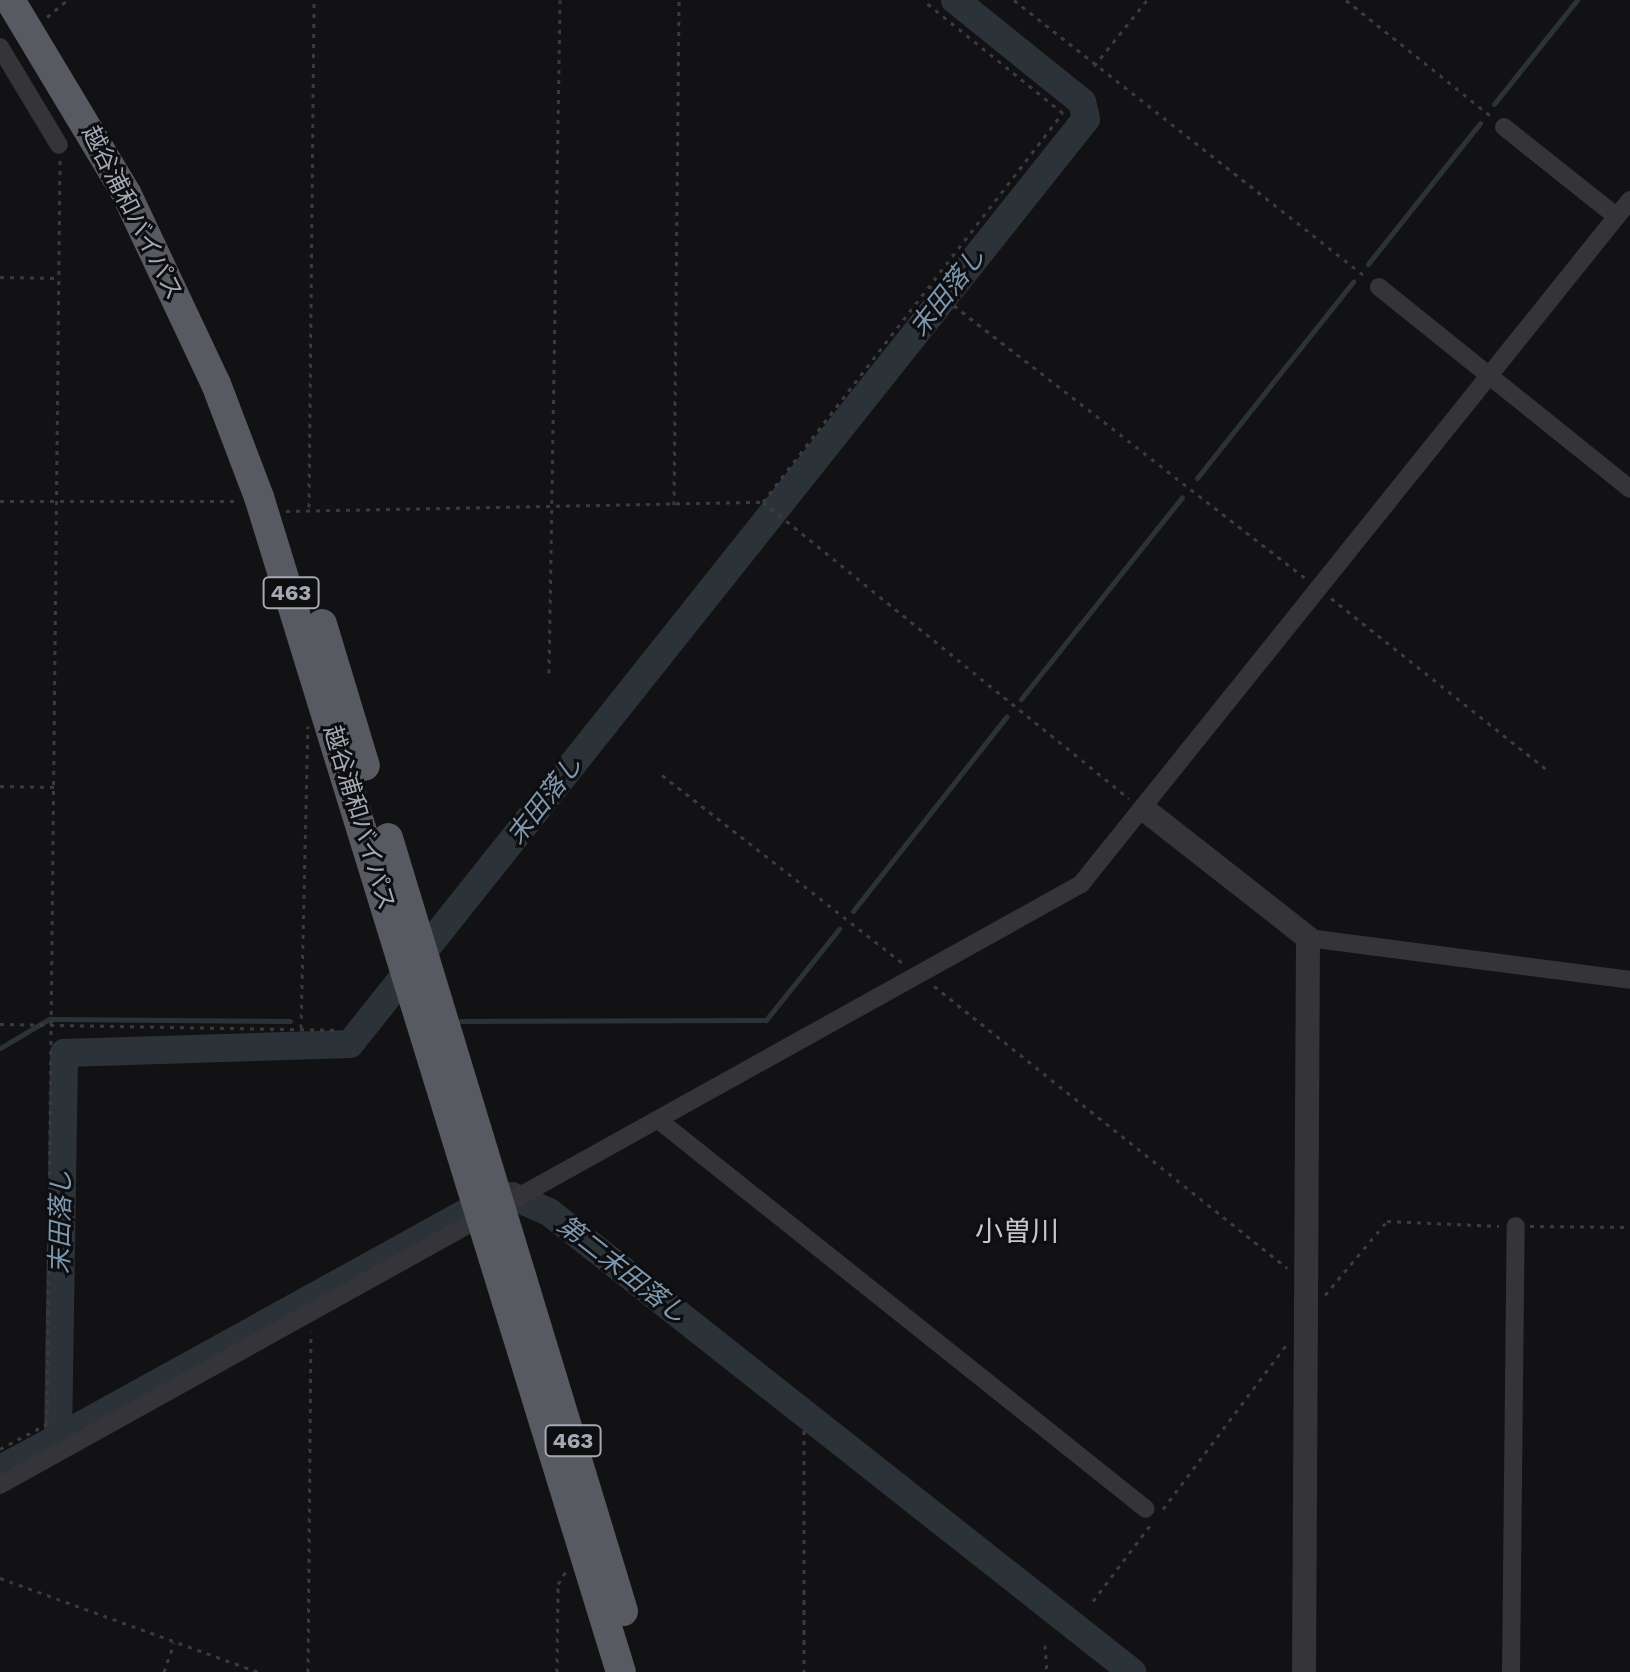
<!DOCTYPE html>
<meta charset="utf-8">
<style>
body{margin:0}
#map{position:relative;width:1630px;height:1672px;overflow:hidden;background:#121214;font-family:"Work Sans","Noto Sans JP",sans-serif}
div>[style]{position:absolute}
.stream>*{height:5px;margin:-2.5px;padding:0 2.5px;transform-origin:2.5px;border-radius:2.5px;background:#2b3339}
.river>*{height:28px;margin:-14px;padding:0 14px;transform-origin:14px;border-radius:14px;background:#2b3339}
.path>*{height:3px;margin-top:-1.5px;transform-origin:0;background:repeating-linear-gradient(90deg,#3a3b40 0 4px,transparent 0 10px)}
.minor>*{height:18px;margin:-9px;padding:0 9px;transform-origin:9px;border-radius:9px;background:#343439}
.tertiary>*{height:24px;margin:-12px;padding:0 12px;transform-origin:12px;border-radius:12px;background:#343439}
.trunk>*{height:30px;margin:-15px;padding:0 15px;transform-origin:15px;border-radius:15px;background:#585a61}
span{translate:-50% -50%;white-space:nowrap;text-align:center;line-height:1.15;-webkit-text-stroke:6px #0e0d0f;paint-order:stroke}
.shield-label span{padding:2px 6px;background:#0e0d0f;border:2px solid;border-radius:6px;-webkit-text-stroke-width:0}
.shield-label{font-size:22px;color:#a4a9b4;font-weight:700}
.street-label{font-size:24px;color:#a4a9b4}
.water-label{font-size:26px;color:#7c97af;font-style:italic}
.quarter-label{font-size:28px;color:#c5c8d0}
</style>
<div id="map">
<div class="stream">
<i style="left:1494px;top:104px;width:133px;rotate:-51.4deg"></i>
<i style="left:1368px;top:264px;width:180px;rotate:-51.5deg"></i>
<i style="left:1197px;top:478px;width:251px;rotate:-51.5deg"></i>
<i style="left:1021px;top:699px;width:258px;rotate:-51.4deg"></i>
<i style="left:853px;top:911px;width:248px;rotate:-51.7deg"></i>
<i style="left:461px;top:1021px;width:305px;rotate:-0.2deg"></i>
<i style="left:766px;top:1020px;width:117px;rotate:-51.3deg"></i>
<i style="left:0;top:1048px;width:57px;rotate:-30.6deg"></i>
<i style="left:49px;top:1019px;width:241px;rotate:0.5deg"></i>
</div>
<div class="river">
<i style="left:58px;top:1438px;width:499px;rotate:-28.9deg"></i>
<i style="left:495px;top:1197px;width:17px;rotate:-3deg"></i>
<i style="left:512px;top:1196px;width:40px;rotate:23.4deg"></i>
<i style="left:549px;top:1212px;width:743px;rotate:38.27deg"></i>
<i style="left:0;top:1469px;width:66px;rotate:-28.1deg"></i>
<i style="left:58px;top:1438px;width:385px;rotate:-89.1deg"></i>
<i style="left:64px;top:1053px;width:286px;rotate:-1.8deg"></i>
<i style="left:350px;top:1044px;width:1182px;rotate:-51.49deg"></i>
<i style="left:1086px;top:119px;width:17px;rotate:-103deg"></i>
<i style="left:1082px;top:102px;width:163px;rotate:-141.2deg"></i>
</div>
<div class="path">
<i style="left:1014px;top:0;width:449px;rotate:38.2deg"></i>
<i style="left:1346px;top:0;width:187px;rotate:38.7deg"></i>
<i style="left:47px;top:17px;width:26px;rotate:-40deg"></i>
<i style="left:1094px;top:66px;width:85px;rotate:-51.2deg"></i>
<i style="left:0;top:277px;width:60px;rotate:1deg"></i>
<i style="left:930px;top:287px;width:477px;rotate:37.8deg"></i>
<i style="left:0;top:501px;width:236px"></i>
<i style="left:763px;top:502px;width:491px;rotate:-52.4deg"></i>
<i style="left:1063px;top:113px;width:180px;rotate:-141.1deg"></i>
<i style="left:674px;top:505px;width:505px;rotate:-89.43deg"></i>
<i style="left:309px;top:507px;width:507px;rotate:-89.43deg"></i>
<i style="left:286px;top:511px;width:477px;rotate:-1.1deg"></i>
<i style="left:763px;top:502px;width:471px;rotate:39deg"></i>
<i style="left:1331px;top:598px;width:280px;rotate:38.5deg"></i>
<i style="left:549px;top:673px;width:673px;rotate:-89.06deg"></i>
<i style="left:662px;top:775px;width:308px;rotate:38deg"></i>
<i style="left:0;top:786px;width:56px;rotate:1deg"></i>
<i style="left:934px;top:986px;width:452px;rotate:38.6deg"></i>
<i style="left:0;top:1024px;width:334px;rotate:1deg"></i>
<i style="left:301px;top:1028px;width:302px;rotate:-88.7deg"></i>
<i style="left:1530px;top:1226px;width:100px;rotate:0.6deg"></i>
<i style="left:1325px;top:1295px;width:97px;rotate:-50deg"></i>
<i style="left:1387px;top:1221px;width:112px;rotate:2.6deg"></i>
<i style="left:804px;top:1430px;width:242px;rotate:90deg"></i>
<i style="left:0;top:1449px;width:53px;rotate:-28deg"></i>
<i style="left:47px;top:1424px;width:1264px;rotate:-89.41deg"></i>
<i style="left:1163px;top:1509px;width:205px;rotate:-53.1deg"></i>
<i style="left:0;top:1578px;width:275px;rotate:20deg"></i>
<i style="left:1093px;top:1601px;width:96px;rotate:-53deg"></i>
<i style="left:1045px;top:1645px;width:27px;rotate:86deg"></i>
<i style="left:164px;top:1672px;width:31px;rotate:-71deg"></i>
<i style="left:308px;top:1672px;width:340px;rotate:-89.5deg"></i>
<i style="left:557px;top:1672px;width:88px;rotate:-89.3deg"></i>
<i style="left:558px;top:1584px;width:15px;rotate:-58deg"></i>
</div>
<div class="minor">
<i style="left:0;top:47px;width:114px;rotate:59deg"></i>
<i style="left:1504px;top:127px;width:144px;rotate:38.5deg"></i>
<i style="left:1379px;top:287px;width:322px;rotate:38.8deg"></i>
<i style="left:1308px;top:938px;width:325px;rotate:7.4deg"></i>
<i style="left:661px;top:1122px;width:620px;rotate:38.59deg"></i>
<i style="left:0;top:1485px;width:1237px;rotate:-29.07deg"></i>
<i style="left:1081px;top:884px;width:877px;rotate:-51.25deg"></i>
<i style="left:1511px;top:1672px;width:446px;rotate:-89.4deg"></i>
</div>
<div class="tertiary">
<i style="left:1145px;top:810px;width:207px;rotate:38.1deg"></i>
<i style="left:1308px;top:938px;width:734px;rotate:90.31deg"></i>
</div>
<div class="trunk">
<i style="left:10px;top:0;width:225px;rotate:59deg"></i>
<i style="left:126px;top:193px;width:211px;rotate:64.8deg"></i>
<i style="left:216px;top:384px;width:121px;rotate:69.2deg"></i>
<i style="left:259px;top:497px;width:1229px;rotate:72.88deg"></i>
<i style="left:322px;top:624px;width:148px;rotate:73.2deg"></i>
<i style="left:388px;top:838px;width:808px;rotate:73.09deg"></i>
</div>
<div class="shield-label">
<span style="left:291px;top:593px">463</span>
<span style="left:573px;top:1441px">463</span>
</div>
<div class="street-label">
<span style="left:132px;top:213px;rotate:63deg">越谷浦和バイパス</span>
<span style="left:359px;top:818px;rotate:73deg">越谷浦和バイパス</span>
</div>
<div class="water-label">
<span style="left:948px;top:292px;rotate:-52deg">末田落し</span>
<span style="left:545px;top:800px;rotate:-52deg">末田落し</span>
<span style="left:61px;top:1222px;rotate:-89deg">末田落し</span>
<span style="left:622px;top:1270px;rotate:38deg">第二末田落し</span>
</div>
<div class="quarter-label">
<span style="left:1017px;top:1232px">小曽川</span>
</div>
</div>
